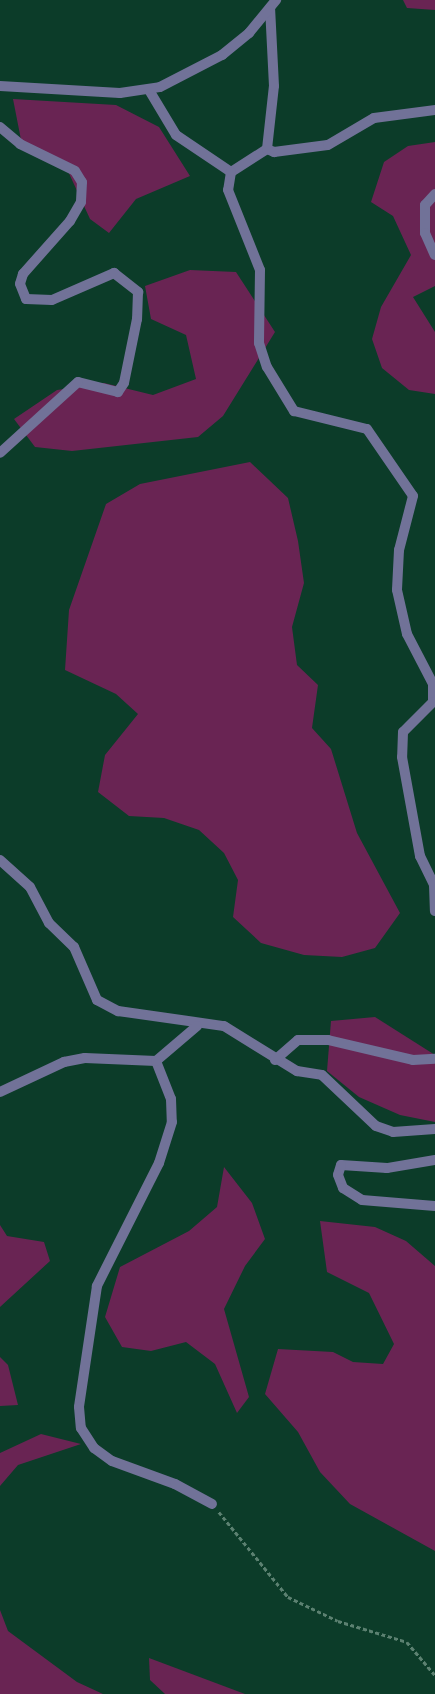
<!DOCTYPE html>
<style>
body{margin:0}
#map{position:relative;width:435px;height:1694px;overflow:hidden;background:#0c3c29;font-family:"Roboto Condensed",sans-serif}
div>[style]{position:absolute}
.green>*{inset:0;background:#692453}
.path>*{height:2.5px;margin-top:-1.25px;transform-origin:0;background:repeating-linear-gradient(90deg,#5c8171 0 4px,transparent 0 6.5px)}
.minor>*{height:10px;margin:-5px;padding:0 5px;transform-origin:5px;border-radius:5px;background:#717298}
.tertiary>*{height:10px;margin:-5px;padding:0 5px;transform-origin:5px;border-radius:5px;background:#717298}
span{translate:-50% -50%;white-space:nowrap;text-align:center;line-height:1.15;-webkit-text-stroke:5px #0c3c29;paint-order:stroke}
</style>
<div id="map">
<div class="green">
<i style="clip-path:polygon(403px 0,435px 0,435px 10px,407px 8px)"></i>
<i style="clip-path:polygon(13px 99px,116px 105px,159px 127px,190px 176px,136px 199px,109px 233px,90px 219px,67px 169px,23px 150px)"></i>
<i style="clip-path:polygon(435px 142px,435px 286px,413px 297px,435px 332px,435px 394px,409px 390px,382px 368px,372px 339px,381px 307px,411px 255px,393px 216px,371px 202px,384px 162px,408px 146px)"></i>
<i style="clip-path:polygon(190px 270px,236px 272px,275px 332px,223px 416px,198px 437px,72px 451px,35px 447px,14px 419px,57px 390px,104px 383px,153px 395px,196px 379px,186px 335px,151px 319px,145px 286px)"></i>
<i style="clip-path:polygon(250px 462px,288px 498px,298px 541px,304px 583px,292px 627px,297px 665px,318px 685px,312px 728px,331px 749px,357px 833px,400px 913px,375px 948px,342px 957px,304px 955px,261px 943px,233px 917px,238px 880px,224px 853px,199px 830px,164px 818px,129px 816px,98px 792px,105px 755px,138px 714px,116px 694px,65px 670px,69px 610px,106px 504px,140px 484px)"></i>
<i style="clip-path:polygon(375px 1017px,435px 1055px,435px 1122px,400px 1115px,359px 1097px,327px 1071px,331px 1021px)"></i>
<i style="clip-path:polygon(224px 1167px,252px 1203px,265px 1239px,245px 1266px,224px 1309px,249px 1397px,237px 1413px,215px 1364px,186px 1342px,151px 1351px,122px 1347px,105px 1317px,120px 1267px,189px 1231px,217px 1207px)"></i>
<i style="clip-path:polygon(320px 1221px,375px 1227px,406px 1241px,435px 1266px,435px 1551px,350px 1504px,320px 1472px,298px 1432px,265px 1394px,278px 1349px,333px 1352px,353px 1362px,383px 1364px,394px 1344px,369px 1293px,327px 1272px)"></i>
<i style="clip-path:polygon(0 1225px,7px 1236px,44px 1242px,50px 1261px,0 1307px)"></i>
<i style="clip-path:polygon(0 1357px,8px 1365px,18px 1405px,0 1406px)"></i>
<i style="clip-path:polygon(41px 1434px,81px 1444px,18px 1465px,0 1486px,0 1453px)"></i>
<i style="clip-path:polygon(0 1610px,8px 1631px,77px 1682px,103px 1694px,0 1694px)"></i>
<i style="clip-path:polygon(149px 1658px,245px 1694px,165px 1694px,150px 1680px)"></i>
</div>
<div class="path">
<i style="left:219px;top:1512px;width:109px;rotate:50.9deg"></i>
<i style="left:288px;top:1597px;width:55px;rotate:25.6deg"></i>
<i style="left:338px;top:1621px;width:72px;rotate:16.9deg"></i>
<i style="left:407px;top:1642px;width:43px;rotate:49.7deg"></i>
</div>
<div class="minor">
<i style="left:149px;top:90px;width:52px;rotate:59deg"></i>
<i style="left:176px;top:135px;width:66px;rotate:33.9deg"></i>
<i style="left:0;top:127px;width:26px;rotate:40deg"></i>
<i style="left:20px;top:144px;width:61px;rotate:26.1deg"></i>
<i style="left:75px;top:171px;width:13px;rotate:58deg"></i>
<i style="left:82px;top:182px;width:20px;rotate:93deg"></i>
<i style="left:81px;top:202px;width:22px;rotate:120deg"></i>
<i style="left:70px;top:221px;width:71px;rotate:131.6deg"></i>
<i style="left:23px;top:274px;width:10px;rotate:107deg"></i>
<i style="left:20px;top:284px;width:16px;rotate:68deg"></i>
<i style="left:26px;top:299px;width:26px;rotate:2deg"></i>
<i style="left:52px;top:300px;width:68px;rotate:-23.5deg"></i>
<i style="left:114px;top:273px;width:31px;rotate:38deg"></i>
<i style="left:138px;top:292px;width:27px;rotate:92deg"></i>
<i style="left:137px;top:319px;width:65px;rotate:101.5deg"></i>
<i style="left:124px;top:383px;width:11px;rotate:124deg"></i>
<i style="left:118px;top:392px;width:41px;rotate:-166deg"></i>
<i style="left:78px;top:382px;width:105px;rotate:137.7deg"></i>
<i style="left:267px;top:149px;width:43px;rotate:147.4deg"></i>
<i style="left:231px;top:172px;width:18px;rotate:99deg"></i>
<i style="left:228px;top:190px;width:86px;rotate:68.2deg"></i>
<i style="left:260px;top:270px;width:73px;rotate:90.8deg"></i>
<i style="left:259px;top:343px;width:25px;rotate:72deg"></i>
<i style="left:267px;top:367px;width:52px;rotate:58.5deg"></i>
<i style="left:294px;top:411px;width:75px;rotate:13.9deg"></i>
<i style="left:367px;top:429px;width:81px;rotate:55.5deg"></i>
<i style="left:413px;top:496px;width:56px;rotate:104.5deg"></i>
<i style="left:399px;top:550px;width:40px;rotate:92.9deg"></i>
<i style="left:397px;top:590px;width:45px;rotate:77.2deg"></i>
<i style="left:407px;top:634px;width:56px;rotate:62.5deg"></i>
<i style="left:433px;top:684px;width:18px;rotate:90deg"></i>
<i style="left:433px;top:702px;width:42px;rotate:135deg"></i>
<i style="left:403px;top:732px;width:25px;rotate:92deg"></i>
<i style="left:402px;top:757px;width:101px;rotate:79.7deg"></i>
<i style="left:420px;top:856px;width:32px;rotate:64deg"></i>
<i style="left:434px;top:885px;width:26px;rotate:88deg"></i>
<i style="left:267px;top:149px;width:8px;rotate:23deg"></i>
<i style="left:274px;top:152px;width:54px;rotate:-7.4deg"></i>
<i style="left:328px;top:145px;width:53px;rotate:-30.4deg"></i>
<i style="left:374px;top:118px;width:62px;rotate:-7.5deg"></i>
<i style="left:267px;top:149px;width:63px;rotate:-83.7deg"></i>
<i style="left:274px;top:86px;width:78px;rotate:-92.9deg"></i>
<i style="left:435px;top:194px;width:15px;rotate:132deg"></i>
<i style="left:425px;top:205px;width:28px;rotate:90deg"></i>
<i style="left:425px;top:233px;width:24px;rotate:66deg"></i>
<i style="left:0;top:860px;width:40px;rotate:42deg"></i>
<i style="left:30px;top:887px;width:41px;rotate:62.2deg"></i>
<i style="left:49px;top:923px;width:35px;rotate:44deg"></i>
<i style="left:74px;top:947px;width:58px;rotate:66.5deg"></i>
<i style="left:97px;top:1000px;width:24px;rotate:28deg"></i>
<i style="left:118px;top:1011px;width:107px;rotate:8.1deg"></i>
<i style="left:224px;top:1026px;width:86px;rotate:31.7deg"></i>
<i style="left:297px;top:1071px;width:25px;rotate:9deg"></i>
<i style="left:322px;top:1075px;width:74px;rotate:43.4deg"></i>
<i style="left:376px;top:1126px;width:18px;rotate:19deg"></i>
<i style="left:393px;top:1132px;width:42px;rotate:-4.1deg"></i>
<i style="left:275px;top:1060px;width:30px;rotate:-41deg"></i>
<i style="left:298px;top:1040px;width:30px"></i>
<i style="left:328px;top:1040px;width:87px;rotate:13.2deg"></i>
<i style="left:413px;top:1060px;width:22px;rotate:-3deg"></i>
<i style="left:156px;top:1061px;width:41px;rotate:68.5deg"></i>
<i style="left:171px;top:1099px;width:23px;rotate:88deg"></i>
<i style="left:172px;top:1122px;width:43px;rotate:107.6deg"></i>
<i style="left:159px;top:1163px;width:138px;rotate:116.8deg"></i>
<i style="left:97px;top:1286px;width:122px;rotate:98.5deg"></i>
<i style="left:79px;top:1407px;width:21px;rotate:85deg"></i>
<i style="left:81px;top:1428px;width:24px;rotate:57deg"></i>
<i style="left:94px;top:1448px;width:22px;rotate:36deg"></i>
<i style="left:112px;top:1461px;width:67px;rotate:20.1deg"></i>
<i style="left:175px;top:1484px;width:42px;rotate:28.4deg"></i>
<i style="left:0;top:1092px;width:71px;rotate:-25.1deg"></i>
<i style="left:64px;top:1062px;width:21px;rotate:-11deg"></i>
<i style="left:85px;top:1058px;width:71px;rotate:2.4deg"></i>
<i style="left:156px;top:1061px;width:54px;rotate:-40.5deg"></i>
<i style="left:435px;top:1160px;width:49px;rotate:170.5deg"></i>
<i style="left:387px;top:1168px;width:46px;rotate:-176.3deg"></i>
<i style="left:341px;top:1165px;width:10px;rotate:107deg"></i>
<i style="left:338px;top:1175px;width:14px;rotate:69deg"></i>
<i style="left:343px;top:1188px;width:22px;rotate:32deg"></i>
<i style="left:362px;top:1200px;width:73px;rotate:4.7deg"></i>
</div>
<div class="tertiary">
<i style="left:0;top:86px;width:120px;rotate:3.3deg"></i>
<i style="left:120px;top:93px;width:40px;rotate:-8.5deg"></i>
<i style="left:160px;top:87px;width:70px;rotate:-27.3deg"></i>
<i style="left:222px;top:55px;width:35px;rotate:-39deg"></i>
<i style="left:249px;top:33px;width:43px;rotate:-50.7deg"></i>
</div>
</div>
